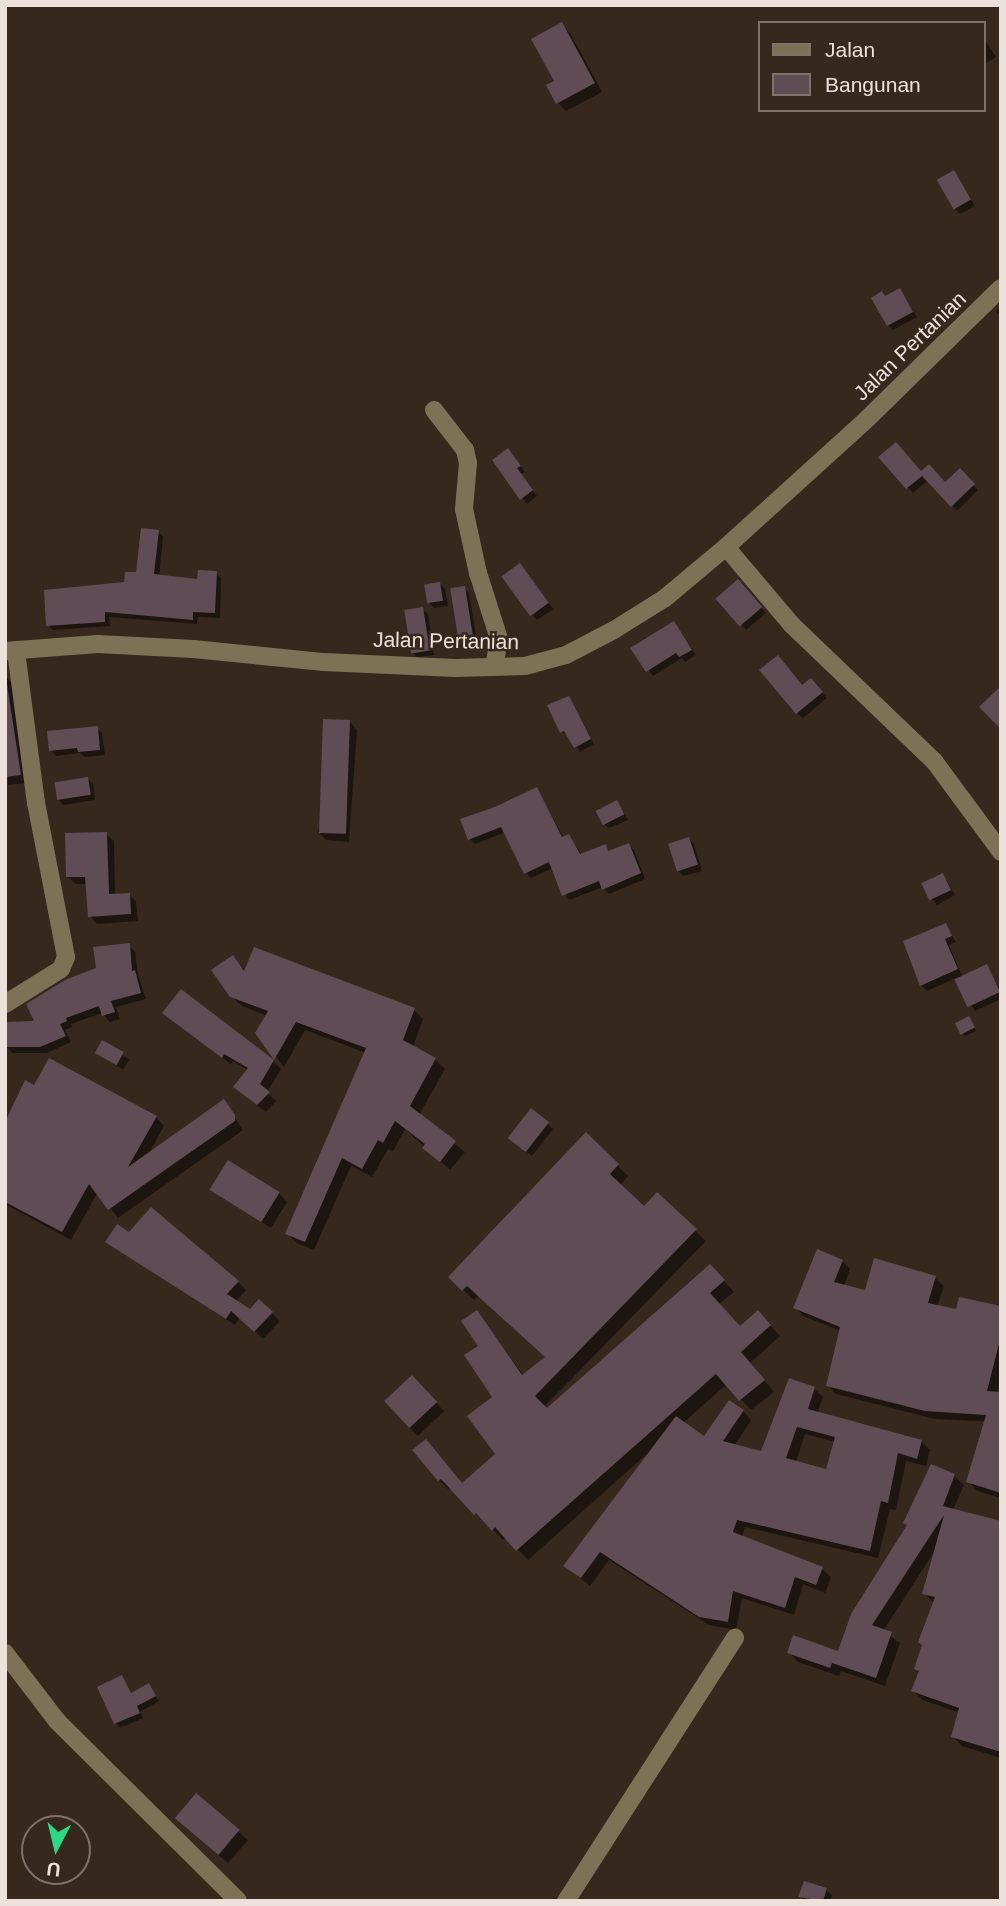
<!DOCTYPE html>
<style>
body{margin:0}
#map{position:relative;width:1006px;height:1906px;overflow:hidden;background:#37281e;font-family:Arial,sans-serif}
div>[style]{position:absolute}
.shadow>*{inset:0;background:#0007;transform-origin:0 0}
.building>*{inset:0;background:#5f4c54;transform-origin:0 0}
.minor>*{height:18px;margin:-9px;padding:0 9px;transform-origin:9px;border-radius:9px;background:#7e7256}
span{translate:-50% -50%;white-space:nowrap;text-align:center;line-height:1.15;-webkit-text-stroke:5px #37281e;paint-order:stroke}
.street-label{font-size:21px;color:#ece2db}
.frame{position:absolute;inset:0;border:7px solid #ece2db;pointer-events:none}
.legend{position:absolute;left:758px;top:21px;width:228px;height:91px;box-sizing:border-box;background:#37281e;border:2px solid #7f726a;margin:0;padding:9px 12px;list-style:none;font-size:21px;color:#ece2db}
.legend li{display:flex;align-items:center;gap:14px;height:35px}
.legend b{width:35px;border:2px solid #7f726a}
.north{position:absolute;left:21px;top:1815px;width:70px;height:70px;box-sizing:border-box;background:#37281e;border:2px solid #7f726a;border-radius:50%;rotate:187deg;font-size:19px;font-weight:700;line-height:28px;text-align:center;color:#ece2db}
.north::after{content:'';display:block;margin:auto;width:24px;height:32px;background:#2cd884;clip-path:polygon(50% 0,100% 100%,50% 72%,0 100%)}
</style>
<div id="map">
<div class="shadow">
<i style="clip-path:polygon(561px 24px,570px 33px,602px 92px,566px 111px,558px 103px,556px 81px)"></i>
<i style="clip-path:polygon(983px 37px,996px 57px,983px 65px)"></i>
<i style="clip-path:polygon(954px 172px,975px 206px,960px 214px,955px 209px)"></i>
<i style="clip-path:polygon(899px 290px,917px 317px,893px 330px,888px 325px,886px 297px)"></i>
<i style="clip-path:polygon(1001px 307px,1001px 317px,996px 312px)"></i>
<i style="clip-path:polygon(514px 456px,525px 472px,521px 474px,537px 496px,527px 504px,495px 460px)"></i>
<i style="clip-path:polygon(881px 457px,945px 484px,960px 471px,978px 490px,957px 511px,928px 480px,913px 493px)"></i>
<i style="clip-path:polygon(158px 532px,163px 537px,159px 576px,199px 580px,216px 573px,221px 578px,220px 618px,198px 617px,197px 624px,109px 617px,110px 626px,53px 630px,48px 625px,126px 583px,137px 574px)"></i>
<i style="clip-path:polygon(525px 570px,553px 609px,537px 620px,532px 615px)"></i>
<i style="clip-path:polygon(440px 584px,445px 589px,448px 606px,434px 608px,429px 603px)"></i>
<i style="clip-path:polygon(743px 586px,766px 613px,746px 630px,718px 598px)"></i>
<i style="clip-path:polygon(464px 588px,469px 593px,477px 642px,465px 644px,459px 638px)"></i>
<i style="clip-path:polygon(422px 609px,428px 614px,434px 655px,417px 657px,412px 652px)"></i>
<i style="clip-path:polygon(674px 623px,696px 655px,685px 662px,682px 658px,653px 676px,633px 648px)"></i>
<i style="clip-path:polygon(7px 678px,15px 686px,28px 783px,8px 785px)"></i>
<i style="clip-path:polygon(816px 685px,827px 698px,803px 718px,797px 713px,802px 687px)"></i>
<i style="clip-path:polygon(569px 698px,594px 744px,580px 752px,568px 735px,562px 732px)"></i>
<i style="clip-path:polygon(350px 722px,357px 730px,349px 842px,326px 840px,318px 832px)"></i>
<i style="clip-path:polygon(97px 728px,102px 733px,105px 755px,85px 757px,80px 753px,56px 756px,51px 750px)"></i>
<i style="clip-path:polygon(88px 779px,93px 784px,95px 800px,63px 805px,58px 799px)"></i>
<i style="clip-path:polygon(537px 789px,564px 838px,569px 836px,582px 855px,605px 847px,610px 852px,629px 845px,634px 850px,645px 879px,609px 894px,603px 887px,569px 900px,553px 868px,531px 878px,526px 873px,506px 832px,475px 844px,470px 839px,496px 809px)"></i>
<i style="clip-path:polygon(617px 802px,628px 820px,609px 828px,603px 823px)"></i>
<i style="clip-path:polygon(106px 834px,114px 841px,115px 895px,129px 894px,136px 902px,138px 921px,97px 924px,90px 916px,87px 884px,76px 884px,68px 877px)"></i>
<i style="clip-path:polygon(689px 839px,694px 844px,702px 871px,683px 876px,678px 871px)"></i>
<i style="clip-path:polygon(943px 875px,955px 895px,937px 905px,932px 899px)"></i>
<i style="clip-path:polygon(945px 925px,956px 942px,949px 945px,963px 978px,986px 966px,1001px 991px,1001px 999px,975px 1011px,956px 978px,927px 991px,921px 985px)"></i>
<i style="clip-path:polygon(129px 945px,135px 952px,138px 975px,146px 999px,116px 1007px,120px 1019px,110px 1022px,102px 1013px,71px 1024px,72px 1027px,65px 1030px,71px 1042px,47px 1053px,12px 1053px,7px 1047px,5px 1070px,5px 1042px,36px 1023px)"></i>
<i style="clip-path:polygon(233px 957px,246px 972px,414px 1010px,423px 1019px,413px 1047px,435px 1059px,445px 1069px,419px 1115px,465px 1152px,450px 1170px,405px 1129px,393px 1151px,388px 1149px,372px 1177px,351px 1166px,314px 1250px,297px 1243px,287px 1233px,366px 1053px,305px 1030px,284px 1067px,257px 1033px,267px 1016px,242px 1006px,231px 996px)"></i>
<i style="clip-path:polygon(970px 1020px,976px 1031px,965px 1036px,963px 1034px)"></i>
<i style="clip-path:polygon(173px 1021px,273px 1061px,281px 1069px,267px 1092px,276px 1101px,266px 1112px,244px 1095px,236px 1087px,248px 1070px,233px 1061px,231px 1064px)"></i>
<i style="left:103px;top:1043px;width:31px;height:12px;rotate:32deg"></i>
<i style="clip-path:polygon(35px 1087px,156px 1117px,164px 1126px,148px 1155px,224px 1102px,243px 1130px,118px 1218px,98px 1192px,71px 1240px,5px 1204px,5px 1124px)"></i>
<i style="clip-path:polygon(531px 1110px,553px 1129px,532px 1156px,515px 1143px)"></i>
<i style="clip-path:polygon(evenodd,586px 1135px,628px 1176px,620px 1185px,644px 1208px,657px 1194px,706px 1241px,544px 1407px,547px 1411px,720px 1277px,734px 1292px,719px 1304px,740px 1328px,768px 1323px,780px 1336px,750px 1363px,774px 1392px,751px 1410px,727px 1384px,683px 1423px,705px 1439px,743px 1411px,751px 1420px,734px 1446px,762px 1453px,814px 1389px,823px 1397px,817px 1414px,921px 1441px,930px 1450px,926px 1466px,906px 1461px,896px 1510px,890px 1509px,878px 1558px,745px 1527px,742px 1538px,822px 1569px,831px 1577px,825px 1593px,803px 1584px,794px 1615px,742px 1598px,736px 1630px,709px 1625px,609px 1560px,590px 1586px,566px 1566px,648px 1453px,528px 1560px,506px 1537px,503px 1540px,452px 1488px,449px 1490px,439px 1480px,426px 1441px,463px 1485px,498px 1454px,495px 1397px,480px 1346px,477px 1313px,524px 1376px,547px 1358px,479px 1295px,474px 1300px,450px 1277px,586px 1135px,805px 1434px,835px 1442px,827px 1471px,796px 1462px,805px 1434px)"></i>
<i style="clip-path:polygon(212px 1189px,279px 1193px,287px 1202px,271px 1228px)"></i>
<i style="clip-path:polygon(108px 1241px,238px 1282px,246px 1290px,235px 1302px,250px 1311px,259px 1302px,280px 1321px,263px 1339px,240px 1317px,235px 1325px)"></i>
<i style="clip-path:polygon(842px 1261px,850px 1269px,844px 1286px,866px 1292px,935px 1278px,944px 1286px,937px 1307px,957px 1311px,1001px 1308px,1001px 1376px,997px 1394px,1001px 1422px,935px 1419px,836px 1394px,828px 1386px,841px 1331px,803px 1316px,795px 1307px)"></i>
<i style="left:412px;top:1377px;width:47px;height:36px;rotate:47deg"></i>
<i style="clip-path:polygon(1001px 1437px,1001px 1498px,977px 1491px,968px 1481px)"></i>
<i style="clip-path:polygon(932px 1467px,954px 1476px,964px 1485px,953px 1510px,1001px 1523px,1001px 1758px,962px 1746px,952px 1736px,960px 1713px,923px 1700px,913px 1691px,920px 1673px,916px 1668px,933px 1602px,924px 1593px,934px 1552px,883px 1631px,900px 1643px,885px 1686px,841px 1671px,839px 1676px,798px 1662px,789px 1652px,839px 1653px,908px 1526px)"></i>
<i style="clip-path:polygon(121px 1677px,132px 1694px,149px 1686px,159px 1701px,140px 1712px,143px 1718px,120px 1728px,115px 1723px)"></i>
<i style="clip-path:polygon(196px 1796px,248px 1840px,228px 1863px,185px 1827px)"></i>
<i style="clip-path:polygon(826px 1890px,832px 1895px,830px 1901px,805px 1901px,800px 1896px)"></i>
</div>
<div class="building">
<i style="clip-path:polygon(562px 22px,595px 83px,556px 104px,546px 85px,554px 81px,531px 39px)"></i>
<i style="left:954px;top:170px;width:34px;height:20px;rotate:60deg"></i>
<i style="clip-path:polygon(900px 288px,913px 312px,887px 326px,871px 298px,882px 291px,885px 296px)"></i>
<i style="clip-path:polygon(896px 442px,921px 471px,929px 464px,945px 482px,960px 468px,975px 484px,951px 507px,922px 476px,906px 489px,878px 457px)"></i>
<i style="clip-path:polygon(508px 448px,521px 466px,517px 468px,533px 490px,520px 500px,492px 460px)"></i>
<i style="clip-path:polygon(141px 528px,159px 530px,154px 574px,197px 579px,198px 570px,217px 571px,215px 613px,193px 612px,193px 620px,105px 612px,105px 622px,46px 626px,44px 590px,124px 582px,125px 572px,136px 572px)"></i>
<i style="left:520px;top:563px;width:49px;height:23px;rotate:54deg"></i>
<i style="left:738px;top:579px;width:37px;height:30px;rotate:49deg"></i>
<i style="left:440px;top:582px;width:19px;height:16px;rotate:81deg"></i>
<i style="left:465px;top:586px;width:52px;height:15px;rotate:81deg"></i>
<i style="left:423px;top:607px;width:44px;height:19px;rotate:81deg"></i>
<i style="clip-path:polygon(674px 621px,692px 650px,679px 657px,676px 653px,646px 672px,630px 648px)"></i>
<i style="clip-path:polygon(778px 655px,802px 685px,811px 678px,823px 692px,796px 714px,759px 670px)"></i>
<i style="clip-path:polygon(5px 671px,21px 775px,5px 777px)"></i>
<i style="clip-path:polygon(1001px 686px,1001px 729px,979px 707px)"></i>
<i style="clip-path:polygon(569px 696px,591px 739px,574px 748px,564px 731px,560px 733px,547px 705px)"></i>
<i style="left:323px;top:719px;width:27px;height:114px;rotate:2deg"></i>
<i style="clip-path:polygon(98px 726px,100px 750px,78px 752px,77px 748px,49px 751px,47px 731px)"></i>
<i style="left:88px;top:777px;width:18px;height:34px;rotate:81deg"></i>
<i style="clip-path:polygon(537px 787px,562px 837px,569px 834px,580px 854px,606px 844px,608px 851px,629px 843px,641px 873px,602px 890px,599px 881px,562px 896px,549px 862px,524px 874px,501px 827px,468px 840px,460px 819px,495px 807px)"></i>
<i style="left:617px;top:800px;width:16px;height:24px;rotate:63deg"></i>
<i style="clip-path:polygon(107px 832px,109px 894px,130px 893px,131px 914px,88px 917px,85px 877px,66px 877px,65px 833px)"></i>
<i style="left:689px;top:837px;width:29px;height:22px;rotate:72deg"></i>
<i style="left:943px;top:873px;width:19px;height:24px;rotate:65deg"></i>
<i style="clip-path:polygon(946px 923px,952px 936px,945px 939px,958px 969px,920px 986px,903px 941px)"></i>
<i style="clip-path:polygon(130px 943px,132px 971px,135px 970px,141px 993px,111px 1001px,115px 1012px,102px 1016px,99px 1006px,66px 1018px,67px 1021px,60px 1024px,66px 1036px,40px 1047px,5px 1047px,5px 1022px,34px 1021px,26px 1004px,67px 979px,96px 968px,93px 947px)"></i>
<i style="clip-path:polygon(254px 947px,415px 1008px,403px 1040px,436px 1058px,410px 1106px,456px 1141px,440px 1162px,422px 1148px,425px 1144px,395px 1121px,383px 1143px,378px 1140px,362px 1169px,342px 1158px,305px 1242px,285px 1234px,366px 1048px,296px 1022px,274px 1060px,255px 1033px,268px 1011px,230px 997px,211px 970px,233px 955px,244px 971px)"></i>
<i style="left:987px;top:964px;width:31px;height:36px;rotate:65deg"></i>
<i style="clip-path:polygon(181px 989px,274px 1060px,260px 1084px,270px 1092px,257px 1105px,233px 1087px,248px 1068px,224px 1054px,222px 1058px,162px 1013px)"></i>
<i style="left:969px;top:1016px;width:13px;height:16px;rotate:63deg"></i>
<i style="left:102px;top:1040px;width:25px;height:15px;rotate:29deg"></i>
<i style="clip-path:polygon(49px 1058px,157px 1116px,128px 1167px,224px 1099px,235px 1115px,235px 1121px,108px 1210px,89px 1184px,62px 1232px,5px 1202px,5px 1122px,25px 1080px,34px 1085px)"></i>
<i style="left:531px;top:1108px;width:23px;height:38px;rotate:38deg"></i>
<i style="clip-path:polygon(586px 1132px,619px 1164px,610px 1174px,644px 1206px,657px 1192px,697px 1229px,535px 1396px,547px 1408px,710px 1264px,725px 1280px,710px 1293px,740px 1326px,758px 1310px,771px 1325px,741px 1352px,765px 1380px,739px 1401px,716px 1374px,516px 1551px,495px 1527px,492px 1531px,476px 1513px,474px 1515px,441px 1479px,438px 1481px,412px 1450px,426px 1439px,462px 1483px,495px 1454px,467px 1416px,492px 1397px,464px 1355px,478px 1346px,461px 1321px,477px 1310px,522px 1375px,545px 1357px,467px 1286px,462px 1291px,448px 1277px)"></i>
<i style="left:228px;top:1160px;width:61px;height:35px;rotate:32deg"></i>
<i style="clip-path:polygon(151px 1207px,239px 1281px,227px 1294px,250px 1309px,259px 1299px,273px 1312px,254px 1332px,231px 1311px,226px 1319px,105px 1242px,117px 1224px,129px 1232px)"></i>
<i style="clip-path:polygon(817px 1249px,843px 1260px,834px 1282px,865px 1290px,874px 1258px,936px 1276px,928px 1303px,956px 1309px,959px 1297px,1001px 1306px,1001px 1336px,987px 1391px,1001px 1392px,1001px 1493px,966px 1482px,986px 1415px,925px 1411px,826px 1386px,840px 1327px,793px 1308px)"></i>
<i style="left:412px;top:1375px;width:37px;height:38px;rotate:47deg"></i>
<i style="clip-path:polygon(evenodd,789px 1378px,815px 1387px,808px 1409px,922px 1440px,917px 1459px,898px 1453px,888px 1503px,881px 1501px,870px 1551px,737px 1520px,733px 1532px,823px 1567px,816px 1585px,795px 1577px,785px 1608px,733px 1591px,728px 1622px,699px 1617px,600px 1552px,581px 1578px,563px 1566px,676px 1416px,704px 1436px,729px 1400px,744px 1410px,723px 1441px,761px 1451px,789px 1378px,797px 1427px,835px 1437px,826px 1469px,786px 1458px,797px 1427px)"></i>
<i style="clip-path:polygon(931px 1464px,955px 1474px,943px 1506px,1001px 1521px,1001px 1752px,951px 1737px,959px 1708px,911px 1691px,919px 1671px,914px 1669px,922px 1645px,918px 1642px,935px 1597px,922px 1594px,944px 1515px,872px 1625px,892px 1632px,876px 1678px,832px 1663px,830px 1668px,787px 1653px,793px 1635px,838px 1651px,851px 1614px,907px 1525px,903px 1523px)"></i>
<i style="clip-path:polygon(122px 1675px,131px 1693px,149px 1683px,156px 1696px,137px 1706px,140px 1713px,114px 1724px,97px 1687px)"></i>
<i style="left:196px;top:1793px;width:57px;height:33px;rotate:40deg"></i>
<i style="clip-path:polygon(804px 1881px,827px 1888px,823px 1901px,798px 1897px)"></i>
</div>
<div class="minor">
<i style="left:434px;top:410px;width:51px;rotate:52.2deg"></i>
<i style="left:465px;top:450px;width:13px;rotate:77deg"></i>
<i style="left:468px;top:463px;width:46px;rotate:95deg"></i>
<i style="left:464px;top:509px;width:66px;rotate:77.7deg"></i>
<i style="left:478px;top:573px;width:69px;rotate:72.3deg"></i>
<i style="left:499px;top:639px;width:28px;rotate:100deg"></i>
<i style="left:726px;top:547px;width:102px;rotate:49.8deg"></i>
<i style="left:792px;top:625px;width:197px;rotate:43.8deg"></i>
<i style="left:934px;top:761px;width:113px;rotate:53.6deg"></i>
<i style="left:5px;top:651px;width:93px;rotate:-4.3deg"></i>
<i style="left:98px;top:644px;width:95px;rotate:3deg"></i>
<i style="left:193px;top:649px;width:132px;rotate:5.7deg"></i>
<i style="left:324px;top:662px;width:131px;rotate:2.6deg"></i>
<i style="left:455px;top:668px;width:70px;rotate:-1.6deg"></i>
<i style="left:525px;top:666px;width:42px;rotate:-15deg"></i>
<i style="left:566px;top:655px;width:54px;rotate:-27.5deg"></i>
<i style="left:614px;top:630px;width:60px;rotate:-32.1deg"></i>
<i style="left:665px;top:598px;width:80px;rotate:-39.9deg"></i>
<i style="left:726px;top:547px;width:190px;rotate:-42.2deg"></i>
<i style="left:867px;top:419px;width:187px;rotate:-44.4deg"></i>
<i style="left:5px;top:1004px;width:66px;rotate:-32deg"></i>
<i style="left:61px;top:969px;width:13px;rotate:-67deg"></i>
<i style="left:66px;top:957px;width:157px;rotate:-101deg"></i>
<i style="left:36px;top:803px;width:153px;rotate:-97.5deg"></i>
<i style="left:5px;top:1653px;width:86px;rotate:52.6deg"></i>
<i style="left:57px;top:1721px;width:255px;rotate:44.8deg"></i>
<i style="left:566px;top:1901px;width:313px;rotate:-57.3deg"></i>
</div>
<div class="street-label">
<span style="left:910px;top:346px;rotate:-44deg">Jalan Pertanian</span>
<span style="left:446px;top:641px;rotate:1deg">Jalan Pertanian</span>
</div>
<div class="frame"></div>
<ul class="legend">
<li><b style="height:9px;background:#7e7256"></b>Jalan</li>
<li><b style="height:19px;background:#5f4c54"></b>Bangunan</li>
</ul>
<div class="north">U</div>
</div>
